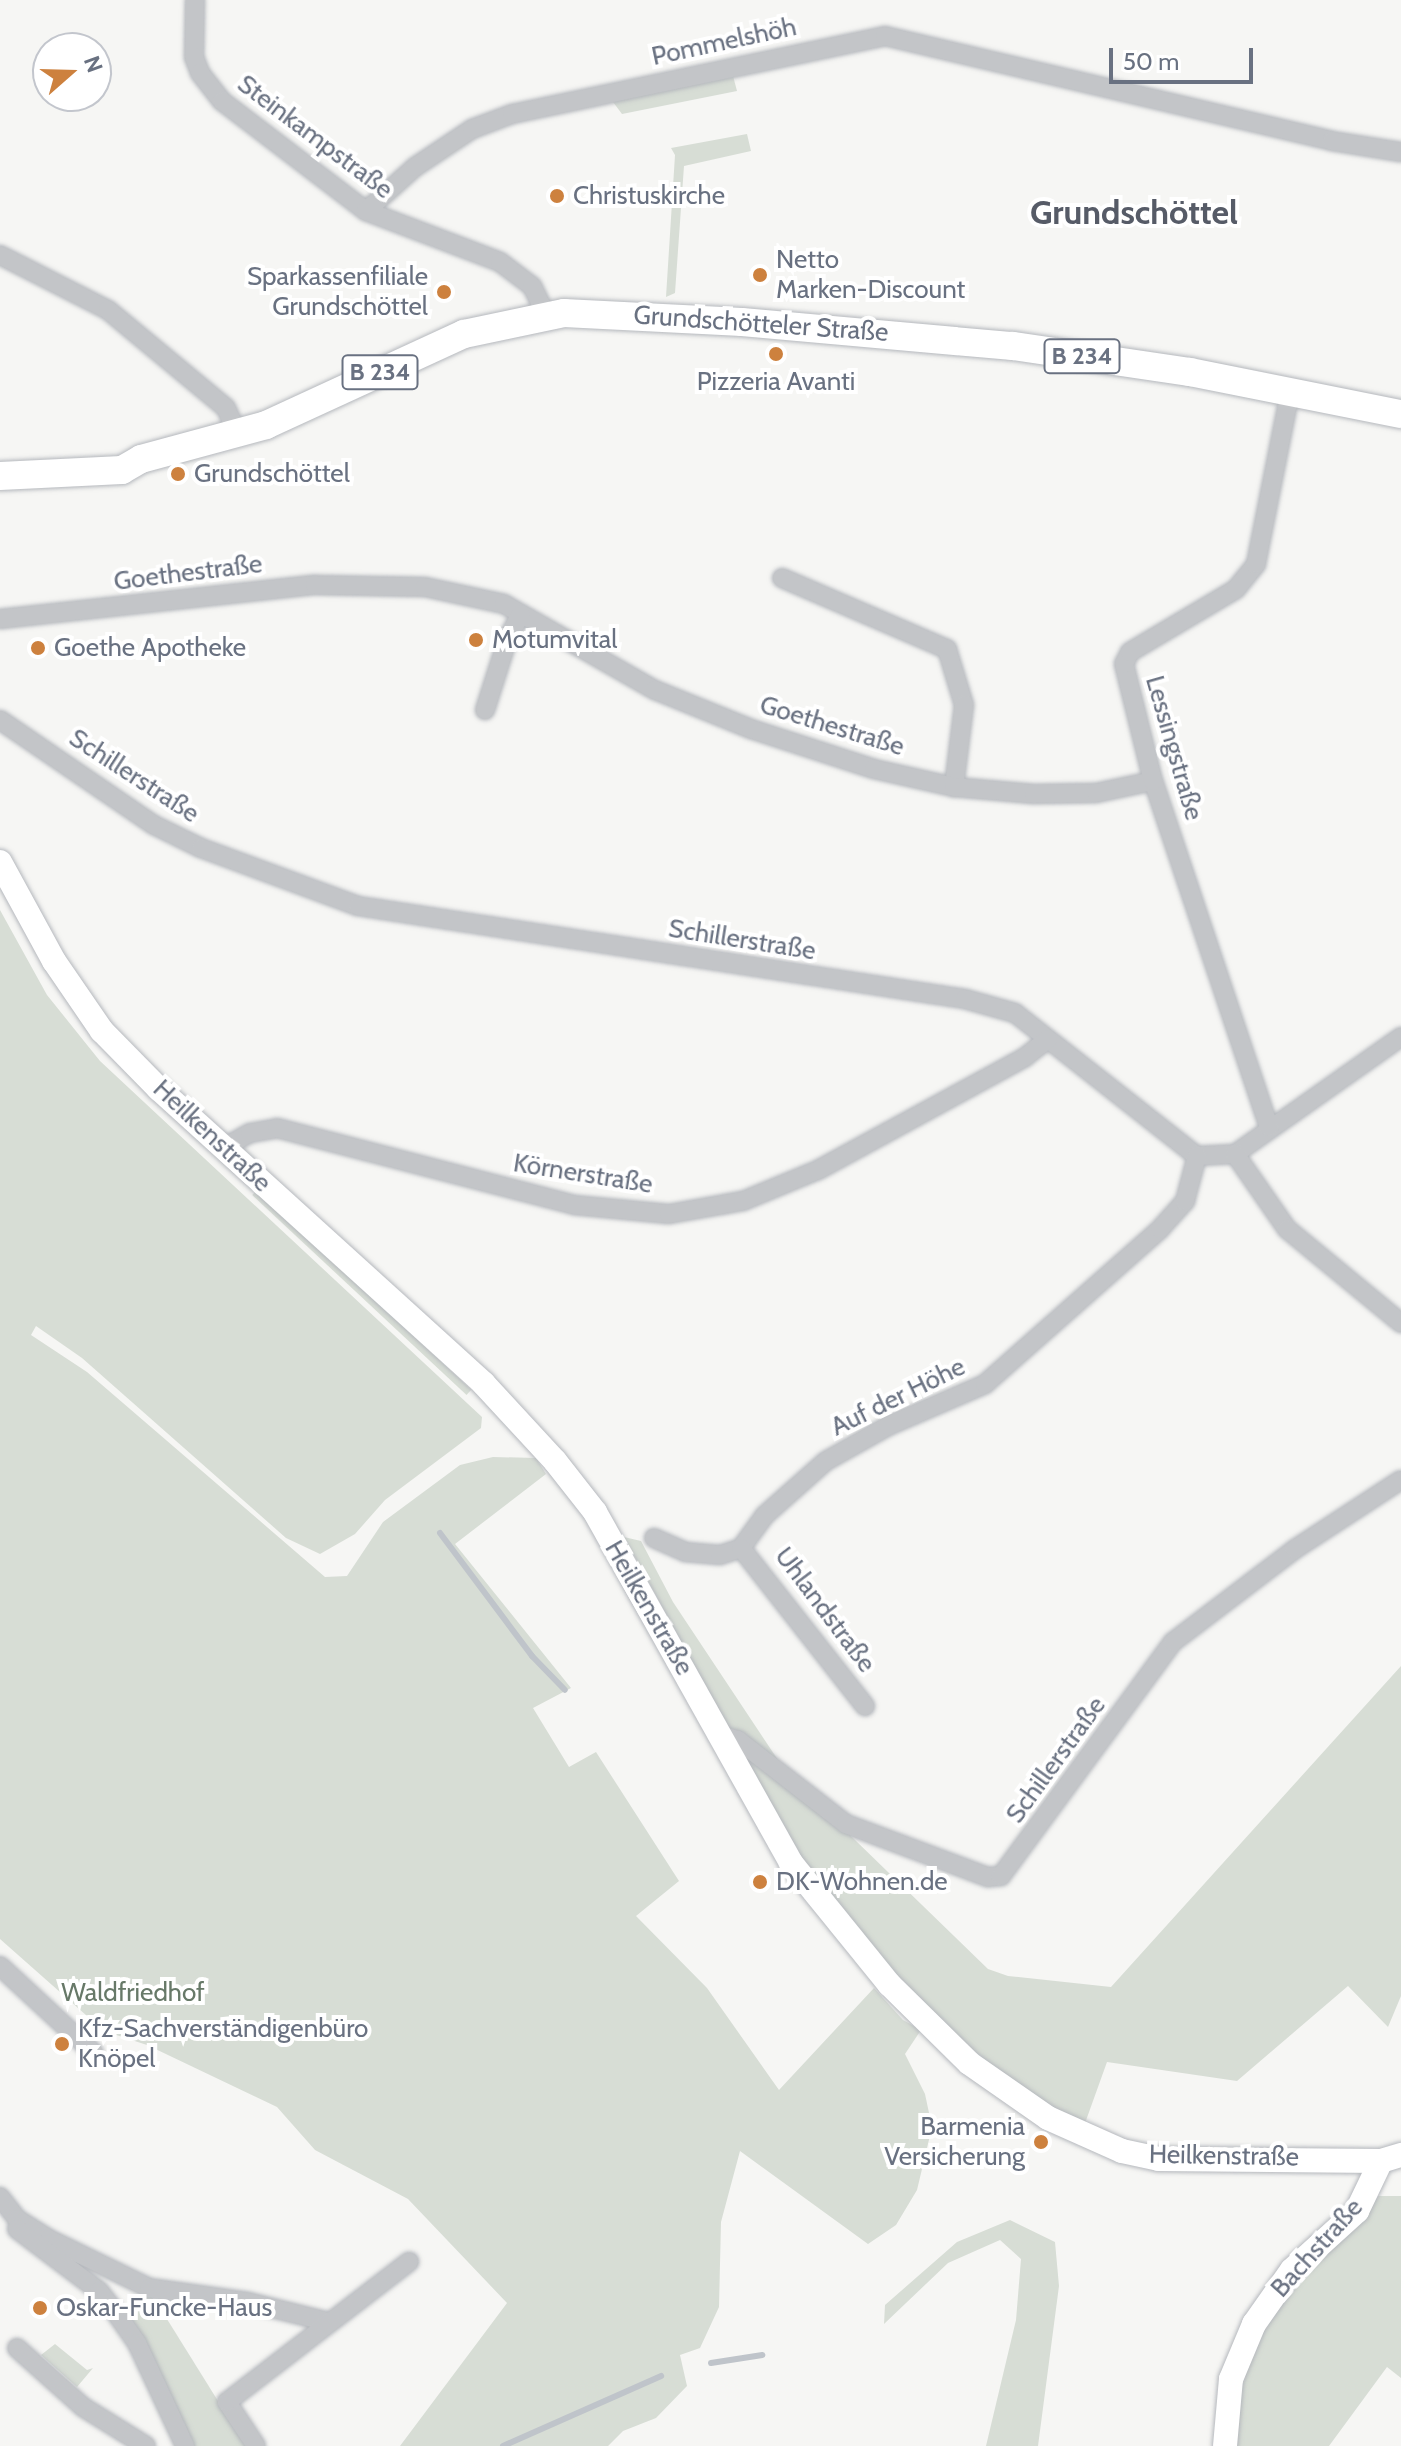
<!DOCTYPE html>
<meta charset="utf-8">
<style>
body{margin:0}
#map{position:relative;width:1401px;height:2446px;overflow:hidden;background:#f6f6f4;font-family:Cabin,sans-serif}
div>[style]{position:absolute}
.green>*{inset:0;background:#d7ddd5;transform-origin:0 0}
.stream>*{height:6px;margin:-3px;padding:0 3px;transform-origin:3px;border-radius:3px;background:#bfc4ca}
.roads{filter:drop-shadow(0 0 2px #b5b8bd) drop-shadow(0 0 2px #b5b8bd)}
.street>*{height:18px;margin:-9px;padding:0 9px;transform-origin:9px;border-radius:9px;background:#c3c5c8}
.secondary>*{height:24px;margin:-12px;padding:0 12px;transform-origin:12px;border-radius:12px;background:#fff}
.primary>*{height:28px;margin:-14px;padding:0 14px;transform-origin:14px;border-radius:14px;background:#fff}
.dots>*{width:22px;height:22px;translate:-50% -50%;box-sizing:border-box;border:4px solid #fff;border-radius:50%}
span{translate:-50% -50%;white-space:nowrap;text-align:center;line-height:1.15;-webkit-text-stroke:8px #fff;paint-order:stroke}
.shield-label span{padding:2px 6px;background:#fff;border:2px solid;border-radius:6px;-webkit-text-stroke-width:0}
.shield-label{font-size:24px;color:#697181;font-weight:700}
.street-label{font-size:26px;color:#697181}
.poi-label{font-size:26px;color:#697181}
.left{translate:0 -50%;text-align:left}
.right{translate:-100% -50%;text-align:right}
.park-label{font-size:26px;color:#677968}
.district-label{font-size:34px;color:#565b67;font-weight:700}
.north{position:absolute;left:32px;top:32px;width:80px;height:80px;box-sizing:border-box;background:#fff;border:2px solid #c3c6cd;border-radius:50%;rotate:70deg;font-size:22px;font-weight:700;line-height:32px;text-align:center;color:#697181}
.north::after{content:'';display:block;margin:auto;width:28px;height:36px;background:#cd813e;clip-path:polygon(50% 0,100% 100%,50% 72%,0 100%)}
.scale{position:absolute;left:1109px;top:48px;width:144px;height:36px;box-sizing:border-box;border:4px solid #697181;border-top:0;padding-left:10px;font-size:24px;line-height:28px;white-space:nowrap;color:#697181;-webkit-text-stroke:6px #fff;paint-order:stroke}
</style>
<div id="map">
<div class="green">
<i style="clip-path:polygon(732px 72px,737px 91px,622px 114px,613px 102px)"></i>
<i style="clip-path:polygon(747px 134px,751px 151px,684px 166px,675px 293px,666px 297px,675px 155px,671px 148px)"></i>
<i style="clip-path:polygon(0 910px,47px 995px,100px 1061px,482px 1417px,481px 1428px,385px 1500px,355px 1534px,320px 1554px,286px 1538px,82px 1358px,36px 1326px,31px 1335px,87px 1372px,325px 1577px,347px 1576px,383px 1522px,460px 1465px,493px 1457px,536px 1458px,546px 1474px,455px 1544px,571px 1688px,533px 1708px,569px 1767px,596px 1752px,679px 1881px,636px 1916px,707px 1988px,779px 2090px,874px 1988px,903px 2020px,921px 2030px,905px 2054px,925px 2094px,932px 2127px,917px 2190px,896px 2225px,868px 2244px,740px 2151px,721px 2222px,719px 2307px,700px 2348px,680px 2355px,687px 2386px,656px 2418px,623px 2431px,608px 2446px,400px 2446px,507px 2303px,408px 2199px,315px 2150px,277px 2107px,147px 2045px,104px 2031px,0 1939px)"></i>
<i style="left:257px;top:1190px;width:293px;height:7px;rotate:43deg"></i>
<i style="clip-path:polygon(624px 1537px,641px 1541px,673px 1602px,788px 1775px,988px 1969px,1008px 1976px,1111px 1987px,1401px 1666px,1401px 1996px,1388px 2027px,1348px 1986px,1237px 2081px,1107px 2062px,1084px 2126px,1012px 2083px,923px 2007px,802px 1863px)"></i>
<i style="clip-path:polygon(1378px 2196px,1401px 2196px,1401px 2378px,1387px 2367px,1329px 2446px,1236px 2446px,1239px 2400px,1249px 2358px,1266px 2325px,1299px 2277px)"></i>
<i style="clip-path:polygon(1010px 2220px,1055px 2242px,1059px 2286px,1038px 2446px,986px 2446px,1016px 2320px,1021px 2259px,1000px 2240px,948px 2263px,884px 2324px,885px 2305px,957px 2242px)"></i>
<i style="clip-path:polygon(150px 2295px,157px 2303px,246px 2446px,192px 2446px,129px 2319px,130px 2308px)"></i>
<i style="clip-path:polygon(55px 2344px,87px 2370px,93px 2368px,77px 2387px,41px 2355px)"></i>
</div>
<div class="stream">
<i style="left:440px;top:1533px;width:154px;rotate:53.2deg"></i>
<i style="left:532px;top:1656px;width:47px;rotate:45.9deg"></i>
<i style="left:711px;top:2363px;width:52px;rotate:-8.9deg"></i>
<i style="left:503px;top:2446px;width:173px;rotate:-23.9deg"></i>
</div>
<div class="roads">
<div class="street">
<i style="left:195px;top:0;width:57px;rotate:91deg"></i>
<i style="left:194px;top:57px;width:17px;rotate:69deg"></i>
<i style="left:200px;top:73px;width:36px;rotate:52deg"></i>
<i style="left:222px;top:101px;width:181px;rotate:37.4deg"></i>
<i style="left:366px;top:211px;width:143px;rotate:20.8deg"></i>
<i style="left:500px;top:262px;width:40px;rotate:37deg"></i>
<i style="left:532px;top:286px;width:32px;rotate:64deg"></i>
<i style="left:366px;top:211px;width:66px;rotate:-41.9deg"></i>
<i style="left:415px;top:167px;width:69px;rotate:-33.7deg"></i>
<i style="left:472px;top:129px;width:43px;rotate:-20.6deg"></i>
<i style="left:512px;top:114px;width:381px;rotate:-11.8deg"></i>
<i style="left:885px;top:36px;width:459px;rotate:13.2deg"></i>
<i style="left:1332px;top:141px;width:70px;rotate:9.1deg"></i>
<i style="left:0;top:255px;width:121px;rotate:27deg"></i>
<i style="left:108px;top:310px;width:153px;rotate:39.7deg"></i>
<i style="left:226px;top:408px;width:30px;rotate:66deg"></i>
<i style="left:782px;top:578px;width:180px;rotate:23.3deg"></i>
<i style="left:947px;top:649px;width:59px;rotate:73.1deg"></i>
<i style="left:964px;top:705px;width:83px;rotate:97deg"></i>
<i style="left:0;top:619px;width:317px;rotate:-6.2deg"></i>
<i style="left:315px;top:585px;width:110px;rotate:1deg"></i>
<i style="left:425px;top:587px;width:81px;rotate:12.1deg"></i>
<i style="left:504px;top:604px;width:174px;rotate:29.7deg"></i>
<i style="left:655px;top:690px;width:104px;rotate:22.1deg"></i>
<i style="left:751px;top:729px;width:129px;rotate:18deg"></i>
<i style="left:874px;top:769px;width:82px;rotate:12.7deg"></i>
<i style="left:954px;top:787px;width:80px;rotate:5deg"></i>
<i style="left:1034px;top:794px;width:62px;rotate:-0.9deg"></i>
<i style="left:1096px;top:793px;width:58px;rotate:-11.9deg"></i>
<i style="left:485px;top:710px;width:76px;rotate:-72.3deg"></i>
<i style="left:508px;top:638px;width:27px;rotate:-62deg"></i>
<i style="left:0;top:720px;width:186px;rotate:34.3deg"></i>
<i style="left:154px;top:825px;width:52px;rotate:26.1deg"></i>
<i style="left:201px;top:848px;width:167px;rotate:20.3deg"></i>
<i style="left:358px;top:906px;width:614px;rotate:8.71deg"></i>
<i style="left:965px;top:999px;width:52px;rotate:15.6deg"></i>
<i style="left:1015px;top:1013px;width:231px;rotate:38.2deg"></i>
<i style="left:1197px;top:1156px;width:38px;rotate:-3deg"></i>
<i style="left:1235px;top:1154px;width:203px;rotate:-35.2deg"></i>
<i style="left:1269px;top:1127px;width:365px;rotate:-108.5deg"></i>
<i style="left:1153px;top:781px;width:121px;rotate:-103.9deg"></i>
<i style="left:1124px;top:664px;width:13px;rotate:-63deg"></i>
<i style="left:1130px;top:652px;width:123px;rotate:-30.7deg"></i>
<i style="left:1236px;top:589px;width:32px;rotate:-51deg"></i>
<i style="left:1256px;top:564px;width:174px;rotate:-78.8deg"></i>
<i style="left:223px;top:1148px;width:31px;rotate:-29deg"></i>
<i style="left:250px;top:1133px;width:27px;rotate:-10deg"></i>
<i style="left:277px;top:1128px;width:307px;rotate:14.5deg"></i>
<i style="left:574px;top:1205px;width:95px;rotate:5.4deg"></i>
<i style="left:669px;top:1214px;width:75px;rotate:-10deg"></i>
<i style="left:743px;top:1201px;width:81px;rotate:-22.5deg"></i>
<i style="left:818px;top:1170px;width:236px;rotate:-28.6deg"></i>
<i style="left:1025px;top:1057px;width:29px;rotate:-38deg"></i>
<i style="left:1235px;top:1154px;width:91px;rotate:55.3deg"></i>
<i style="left:1287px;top:1229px;width:148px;rotate:39.5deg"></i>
<i style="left:654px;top:1538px;width:34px;rotate:24deg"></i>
<i style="left:685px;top:1552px;width:35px;rotate:5deg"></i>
<i style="left:720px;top:1555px;width:22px;rotate:-18deg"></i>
<i style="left:741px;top:1548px;width:39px;rotate:-54deg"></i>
<i style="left:764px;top:1516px;width:83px;rotate:-41.6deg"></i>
<i style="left:826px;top:1461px;width:71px;rotate:-29.4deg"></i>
<i style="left:888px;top:1426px;width:106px;rotate:-23.4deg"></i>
<i style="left:985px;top:1384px;width:234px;rotate:-41.5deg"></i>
<i style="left:1160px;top:1229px;width:38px;rotate:-48deg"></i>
<i style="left:1185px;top:1201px;width:47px;rotate:-75.1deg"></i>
<i style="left:741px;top:1548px;width:201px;rotate:51.9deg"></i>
<i style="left:723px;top:1736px;width:16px;rotate:15deg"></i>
<i style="left:738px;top:1740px;width:137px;rotate:37.9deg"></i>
<i style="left:846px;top:1824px;width:152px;rotate:20.5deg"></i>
<i style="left:988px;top:1877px;width:13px;rotate:-4deg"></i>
<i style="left:1001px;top:1876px;width:290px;rotate:-53.7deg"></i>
<i style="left:1173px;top:1642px;width:153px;rotate:-37.3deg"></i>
<i style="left:1295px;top:1549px;width:126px;rotate:-33.1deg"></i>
<i style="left:0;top:1966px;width:128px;rotate:42.8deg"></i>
<i style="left:0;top:2197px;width:28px;rotate:52deg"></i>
<i style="left:17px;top:2219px;width:36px;rotate:32deg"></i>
<i style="left:47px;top:2238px;width:114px;rotate:26.1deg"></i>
<i style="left:149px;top:2288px;width:100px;rotate:8deg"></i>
<i style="left:248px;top:2302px;width:83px;rotate:13.9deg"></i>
<i style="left:17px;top:2229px;width:103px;rotate:37.1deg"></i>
<i style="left:99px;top:2291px;width:28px;rotate:52deg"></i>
<i style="left:116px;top:2313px;width:37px;rotate:55deg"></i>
<i style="left:137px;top:2343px;width:114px;rotate:65deg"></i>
<i style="left:17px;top:2348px;width:89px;rotate:41.8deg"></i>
<i style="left:83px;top:2407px;width:74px;rotate:31.8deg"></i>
<i style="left:256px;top:2446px;width:53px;rotate:-123.4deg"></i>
<i style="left:227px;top:2402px;width:230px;rotate:-37.6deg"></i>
</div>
<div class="secondary">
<i style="left:0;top:862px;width:113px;rotate:61.4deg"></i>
<i style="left:54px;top:961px;width:85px;rotate:55.6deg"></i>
<i style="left:102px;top:1031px;width:81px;rotate:45.5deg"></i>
<i style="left:159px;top:1089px;width:438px;rotate:42.2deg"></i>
<i style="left:483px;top:1383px;width:106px;rotate:47.3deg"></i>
<i style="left:555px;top:1461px;width:65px;rotate:51.9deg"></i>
<i style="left:595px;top:1512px;width:402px;rotate:60.8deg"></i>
<i style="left:791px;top:1863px;width:156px;rotate:51deg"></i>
<i style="left:889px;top:1984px;width:112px;rotate:44.6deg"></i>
<i style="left:969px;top:2063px;width:96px;rotate:34.8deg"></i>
<i style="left:1048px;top:2118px;width:81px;rotate:24deg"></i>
<i style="left:1122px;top:2151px;width:38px;rotate:12deg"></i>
<i style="left:1159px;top:2159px;width:222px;rotate:0.5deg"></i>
<i style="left:1381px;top:2161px;width:21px;rotate:-17deg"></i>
<i style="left:1225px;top:2446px;width:67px;rotate:-84.9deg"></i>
<i style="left:1231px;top:2379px;width:60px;rotate:-67.3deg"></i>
<i style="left:1254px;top:2324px;width:66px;rotate:-54.9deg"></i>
<i style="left:1292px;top:2270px;width:88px;rotate:-42.2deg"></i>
<i style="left:1357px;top:2211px;width:55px;rotate:-64.4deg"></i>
</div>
<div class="primary">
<i style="left:0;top:476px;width:122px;rotate:-2.8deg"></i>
<i style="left:122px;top:470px;width:22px;rotate:-30deg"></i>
<i style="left:141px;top:459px;width:130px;rotate:-15.2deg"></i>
<i style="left:266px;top:425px;width:218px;rotate:-24.7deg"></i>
<i style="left:464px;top:334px;width:102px;rotate:-11.9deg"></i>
<i style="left:564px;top:313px;width:178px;rotate:2.9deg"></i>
<i style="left:742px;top:322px;width:272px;rotate:5.1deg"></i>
<i style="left:1013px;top:346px;width:179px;rotate:8.4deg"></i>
<i style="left:1190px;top:372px;width:215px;rotate:11.3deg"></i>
</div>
</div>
<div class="dots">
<i style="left:557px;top:196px;background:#cd813e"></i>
<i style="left:760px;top:275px;background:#cd813e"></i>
<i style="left:444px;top:292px;background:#cd813e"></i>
<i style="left:776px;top:354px;background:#cd813e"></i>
<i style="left:178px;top:474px;background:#cd813e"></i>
<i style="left:476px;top:640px;background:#cd813e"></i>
<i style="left:38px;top:648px;background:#cd813e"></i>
<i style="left:760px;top:1882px;background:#cd813e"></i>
<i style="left:62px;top:2044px;background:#cd813e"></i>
<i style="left:1041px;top:2142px;background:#cd813e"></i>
<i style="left:40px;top:2308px;background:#cd813e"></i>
</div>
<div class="shield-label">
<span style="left:1082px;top:356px">B 234</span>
<span style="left:380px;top:372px">B 234</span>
</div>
<div class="street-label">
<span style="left:724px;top:42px;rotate:-12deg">Pommelshöh</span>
<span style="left:315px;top:137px;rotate:37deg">Steinkampstraße</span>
<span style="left:761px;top:324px;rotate:4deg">Grundschötteler Straße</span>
<span style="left:188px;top:573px;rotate:-7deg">Goethestraße</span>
<span style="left:832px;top:726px;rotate:17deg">Goethestraße</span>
<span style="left:1174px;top:748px;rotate:74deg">Lessingstraße</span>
<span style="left:134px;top:776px;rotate:33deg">Schillerstraße</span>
<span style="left:742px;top:940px;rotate:9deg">Schillerstraße</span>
<span style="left:212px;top:1136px;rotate:43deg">Heilkenstraße</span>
<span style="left:583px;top:1174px;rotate:9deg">Körnerstraße</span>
<span style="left:898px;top:1397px;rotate:-26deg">Auf der Höhe</span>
<span style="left:649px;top:1608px;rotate:60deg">Heilkenstraße</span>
<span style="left:825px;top:1610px;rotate:53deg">Uhlandstraße</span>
<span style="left:1056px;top:1760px;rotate:-54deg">Schillerstraße</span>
<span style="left:1224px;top:2156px;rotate:1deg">Heilkenstraße</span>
<span style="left:1317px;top:2248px;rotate:-48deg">Bachstraße</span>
</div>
<div class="poi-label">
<span class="left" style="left:573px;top:196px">Christuskirche</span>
<span class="left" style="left:776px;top:275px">Netto<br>Marken-Discount</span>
<span class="right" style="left:428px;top:292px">Sparkassenfiliale<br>Grundschöttel</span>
<span style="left:776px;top:382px">Pizzeria Avanti</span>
<span class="left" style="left:194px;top:474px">Grundschöttel</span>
<span class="left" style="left:492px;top:640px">Motumvital</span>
<span class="left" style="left:54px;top:648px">Goethe Apotheke</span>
<span class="left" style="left:776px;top:1882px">DK-Wohnen.de</span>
<span class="left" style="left:78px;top:2044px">Kfz-Sachverständigenbüro<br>Knöpel</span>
<span class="right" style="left:1025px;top:2142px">Barmenia<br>Versicherung</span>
<span class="left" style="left:56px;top:2308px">Oskar-Funcke-Haus</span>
</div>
<div class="park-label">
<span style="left:133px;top:1993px">Waldfriedhof</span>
</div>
<div class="district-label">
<span style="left:1134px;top:213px">Grundschöttel</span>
</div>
<div class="north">N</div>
<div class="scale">50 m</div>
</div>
